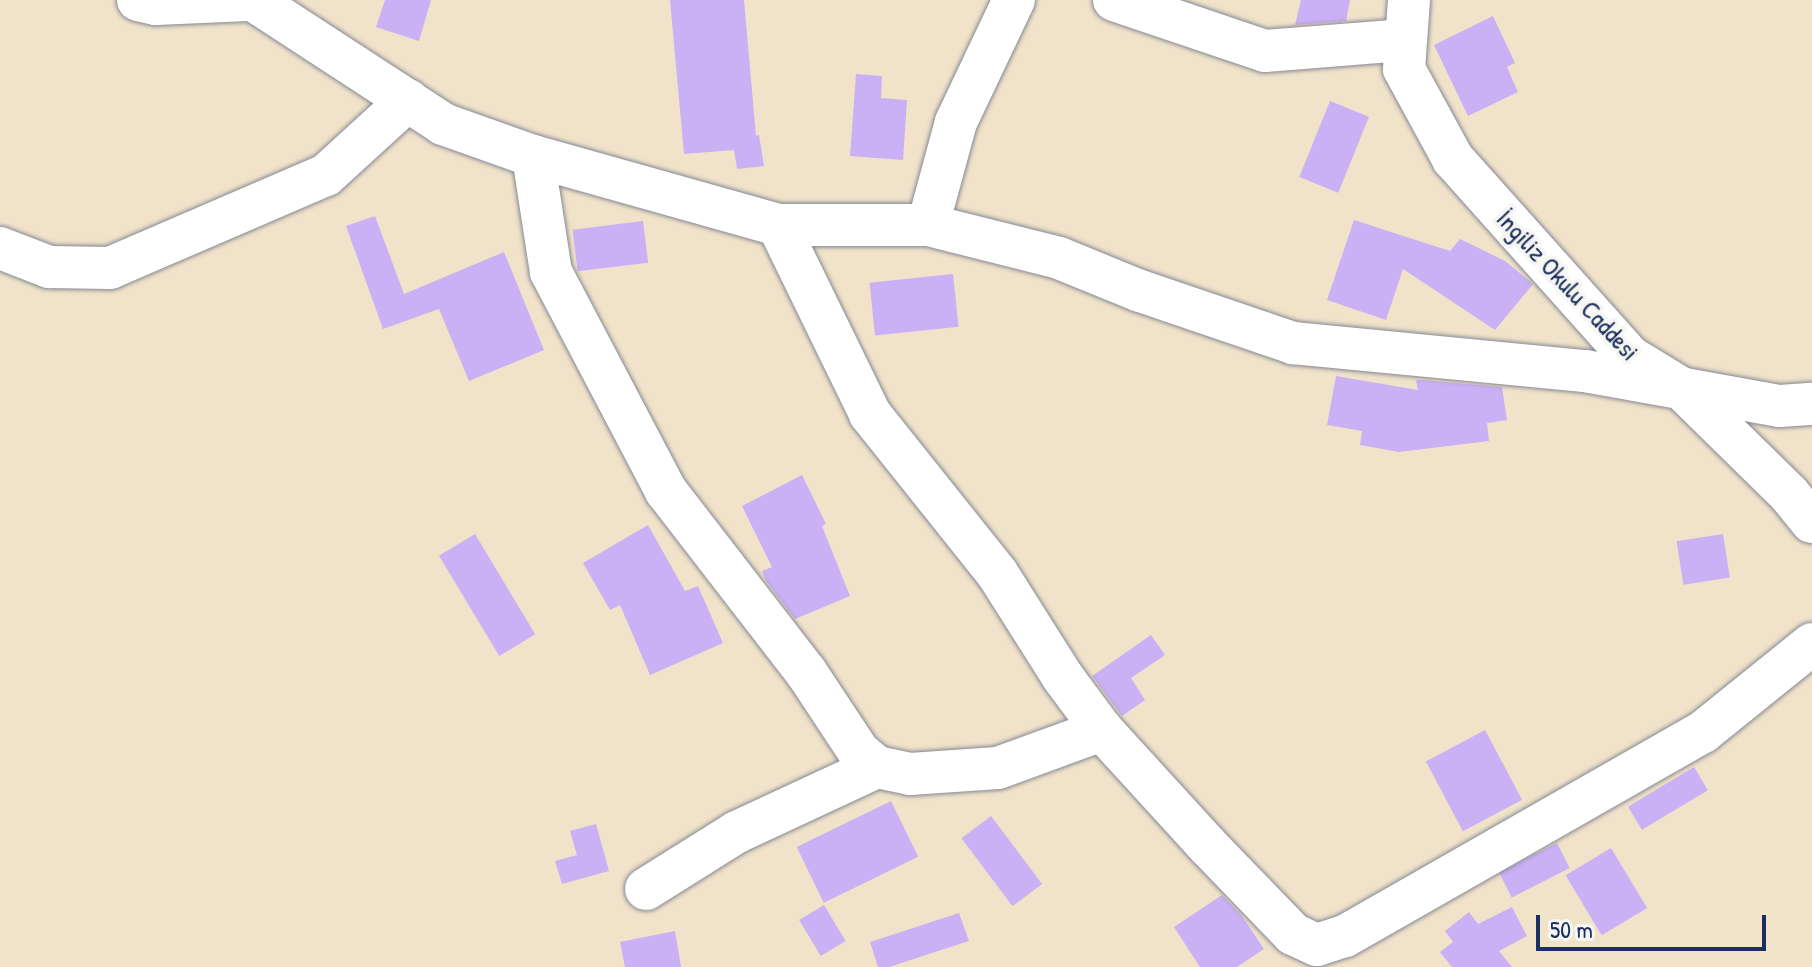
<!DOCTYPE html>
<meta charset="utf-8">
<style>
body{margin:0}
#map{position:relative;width:1812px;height:967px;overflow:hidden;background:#f1e3ca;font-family:"Patrick Hand",sans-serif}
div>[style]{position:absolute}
.building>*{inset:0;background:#cab0f4;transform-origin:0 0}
.roads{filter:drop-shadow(0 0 2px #868994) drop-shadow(0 0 2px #868994)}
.minor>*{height:42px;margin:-21px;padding:0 21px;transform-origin:21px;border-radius:21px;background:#fff}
span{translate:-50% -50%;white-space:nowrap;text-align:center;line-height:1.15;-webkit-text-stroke:8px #f6f6f2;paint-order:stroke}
.street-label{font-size:26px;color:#1b2f5e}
.scale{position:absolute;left:1536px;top:915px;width:230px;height:36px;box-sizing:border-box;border:4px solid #1b2f5e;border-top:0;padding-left:10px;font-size:24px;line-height:28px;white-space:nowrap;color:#1b2f5e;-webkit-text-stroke:6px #f6f6f2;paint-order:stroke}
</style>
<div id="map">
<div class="building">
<i style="clip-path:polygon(385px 0,431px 0,419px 41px,376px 27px)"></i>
<i style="clip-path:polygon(670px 0,744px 0,756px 136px,759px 135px,764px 166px,737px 169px,734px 150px,684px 154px)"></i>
<i style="clip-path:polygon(1301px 0,1350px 0,1346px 21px,1295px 25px)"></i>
<i style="clip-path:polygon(1493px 16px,1515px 63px,1507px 67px,1518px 92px,1468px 116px,1434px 45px)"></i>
<i style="clip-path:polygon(856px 74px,882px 76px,881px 98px,907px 100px,903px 160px,850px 156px)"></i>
<i style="left:1330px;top:101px;width:42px;height:82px;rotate:22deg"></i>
<i style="clip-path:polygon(375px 216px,404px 294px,504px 252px,544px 350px,469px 381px,439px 309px,383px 329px,346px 226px)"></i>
<i style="clip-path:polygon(1354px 220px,1450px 251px,1460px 239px,1505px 261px,1533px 284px,1495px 330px,1403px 269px,1386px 320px,1327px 300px)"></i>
<i style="left:643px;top:221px;width:42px;height:71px;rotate:83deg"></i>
<i style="left:953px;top:274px;width:53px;height:84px;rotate:84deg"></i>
<i style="clip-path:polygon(1336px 376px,1418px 390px,1416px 380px,1422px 380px,1502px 387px,1507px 420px,1487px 423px,1489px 441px,1399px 452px,1360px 445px,1362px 431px,1327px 425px)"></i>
<i style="clip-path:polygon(802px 475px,826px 524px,822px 526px,850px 596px,795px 619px,766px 581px,762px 571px,772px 567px,742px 506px)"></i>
<i style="clip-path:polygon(648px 525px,685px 591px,698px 586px,723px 643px,650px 675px,620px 605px,610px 610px,583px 563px)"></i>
<i style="left:475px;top:534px;width:117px;height:42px;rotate:59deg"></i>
<i style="left:1723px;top:534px;width:44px;height:47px;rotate:81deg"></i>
<i style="clip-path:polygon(1151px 635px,1165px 655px,1131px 678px,1145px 700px,1122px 716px,1092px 676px)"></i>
<i style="left:1485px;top:730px;width:79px;height:67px;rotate:62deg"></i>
<i style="left:1694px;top:767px;width:27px;height:77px;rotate:59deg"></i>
<i style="left:891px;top:801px;width:62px;height:105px;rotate:64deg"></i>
<i style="left:991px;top:816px;width:85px;height:37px;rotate:53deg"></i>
<i style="clip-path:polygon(596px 824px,609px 871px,562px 884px,555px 861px,577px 855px,570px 831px)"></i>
<i style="left:1557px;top:843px;width:28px;height:65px;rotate:63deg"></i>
<i style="left:1611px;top:848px;width:70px;height:53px;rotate:59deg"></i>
<i style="clip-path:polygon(1222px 895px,1242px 916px,1264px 949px,1237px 967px,1200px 967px,1174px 927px)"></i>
<i style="left:824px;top:905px;width:42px;height:29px;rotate:59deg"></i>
<i style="clip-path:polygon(1512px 907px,1527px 936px,1499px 951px,1512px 967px,1452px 967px,1440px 952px,1453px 942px,1445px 931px,1469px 912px,1478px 924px)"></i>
<i style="clip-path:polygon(959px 913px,969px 941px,889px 967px,878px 967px,870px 942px)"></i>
<i style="clip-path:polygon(675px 931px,681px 967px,625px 967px,620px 942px)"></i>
</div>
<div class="roads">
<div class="minor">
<i style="left:138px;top:0;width:18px;rotate:13deg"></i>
<i style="left:156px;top:4px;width:92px;rotate:-2.5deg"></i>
<i style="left:253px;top:0;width:227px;rotate:33.1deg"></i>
<i style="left:443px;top:124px;width:96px;rotate:19.6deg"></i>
<i style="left:533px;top:156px;width:255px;rotate:15.7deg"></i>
<i style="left:778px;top:225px;width:150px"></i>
<i style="left:928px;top:225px;width:135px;rotate:14.1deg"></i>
<i style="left:1059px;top:258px;width:87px;rotate:22.2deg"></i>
<i style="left:1140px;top:291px;width:162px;rotate:18.8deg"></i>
<i style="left:1293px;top:343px;width:293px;rotate:5.5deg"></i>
<i style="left:1585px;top:371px;width:198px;rotate:10.2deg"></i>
<i style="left:1780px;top:406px;width:32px;rotate:-4deg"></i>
<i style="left:1114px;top:0;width:159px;rotate:18.7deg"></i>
<i style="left:1265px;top:51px;width:141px;rotate:-4.5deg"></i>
<i style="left:1409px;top:0;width:69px;rotate:94.1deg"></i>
<i style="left:1404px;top:69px;width:102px;rotate:61.4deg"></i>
<i style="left:1453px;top:159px;width:266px;rotate:48.2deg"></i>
<i style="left:1630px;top:357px;width:60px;rotate:31.3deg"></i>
<i style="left:1681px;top:388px;width:151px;rotate:44.5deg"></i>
<i style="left:1789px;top:494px;width:36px;rotate:51deg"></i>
<i style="left:533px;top:156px;width:117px;rotate:81.2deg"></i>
<i style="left:551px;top:272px;width:247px;rotate:62.3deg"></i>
<i style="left:666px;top:491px;width:229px;rotate:52.3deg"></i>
<i style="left:806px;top:672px;width:96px;rotate:56.5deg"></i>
<i style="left:859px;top:752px;width:23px;rotate:40deg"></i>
<i style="left:877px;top:767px;width:34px;rotate:12deg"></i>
<i style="left:910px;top:774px;width:88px;rotate:-3.9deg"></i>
<i style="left:998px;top:768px;width:111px;rotate:-20.1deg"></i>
<i style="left:778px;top:225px;width:210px;rotate:64deg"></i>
<i style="left:870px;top:414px;width:203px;rotate:51.4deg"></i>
<i style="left:997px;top:573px;width:122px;rotate:57.7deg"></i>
<i style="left:1062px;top:676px;width:67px;rotate:53.5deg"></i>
<i style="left:1102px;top:730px;width:156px;rotate:47.6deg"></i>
<i style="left:1207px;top:845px;width:124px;rotate:46deg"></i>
<i style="left:1293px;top:934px;width:26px;rotate:25deg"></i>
<i style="left:1317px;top:945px;width:29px;rotate:-18deg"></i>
<i style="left:1345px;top:936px;width:412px;rotate:-29.7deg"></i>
<i style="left:1703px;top:732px;width:140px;rotate:-38.9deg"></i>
<i style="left:928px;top:225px;width:107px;rotate:-74.8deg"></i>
<i style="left:956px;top:122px;width:135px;rotate:-64.6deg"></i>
<i style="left:0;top:248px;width:53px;rotate:21.2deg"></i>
<i style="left:49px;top:267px;width:61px;rotate:0.9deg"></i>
<i style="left:110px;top:268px;width:235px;rotate:-23.3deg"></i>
<i style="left:326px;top:175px;width:111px;rotate:-42.4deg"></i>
<i style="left:646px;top:889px;width:107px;rotate:-32.1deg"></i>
<i style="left:737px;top:832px;width:154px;rotate:-24.9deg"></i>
</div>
</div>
<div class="street-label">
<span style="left:1568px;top:285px;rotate:47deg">İngiliz Okulu Caddesi</span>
</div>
<div class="scale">50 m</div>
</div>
